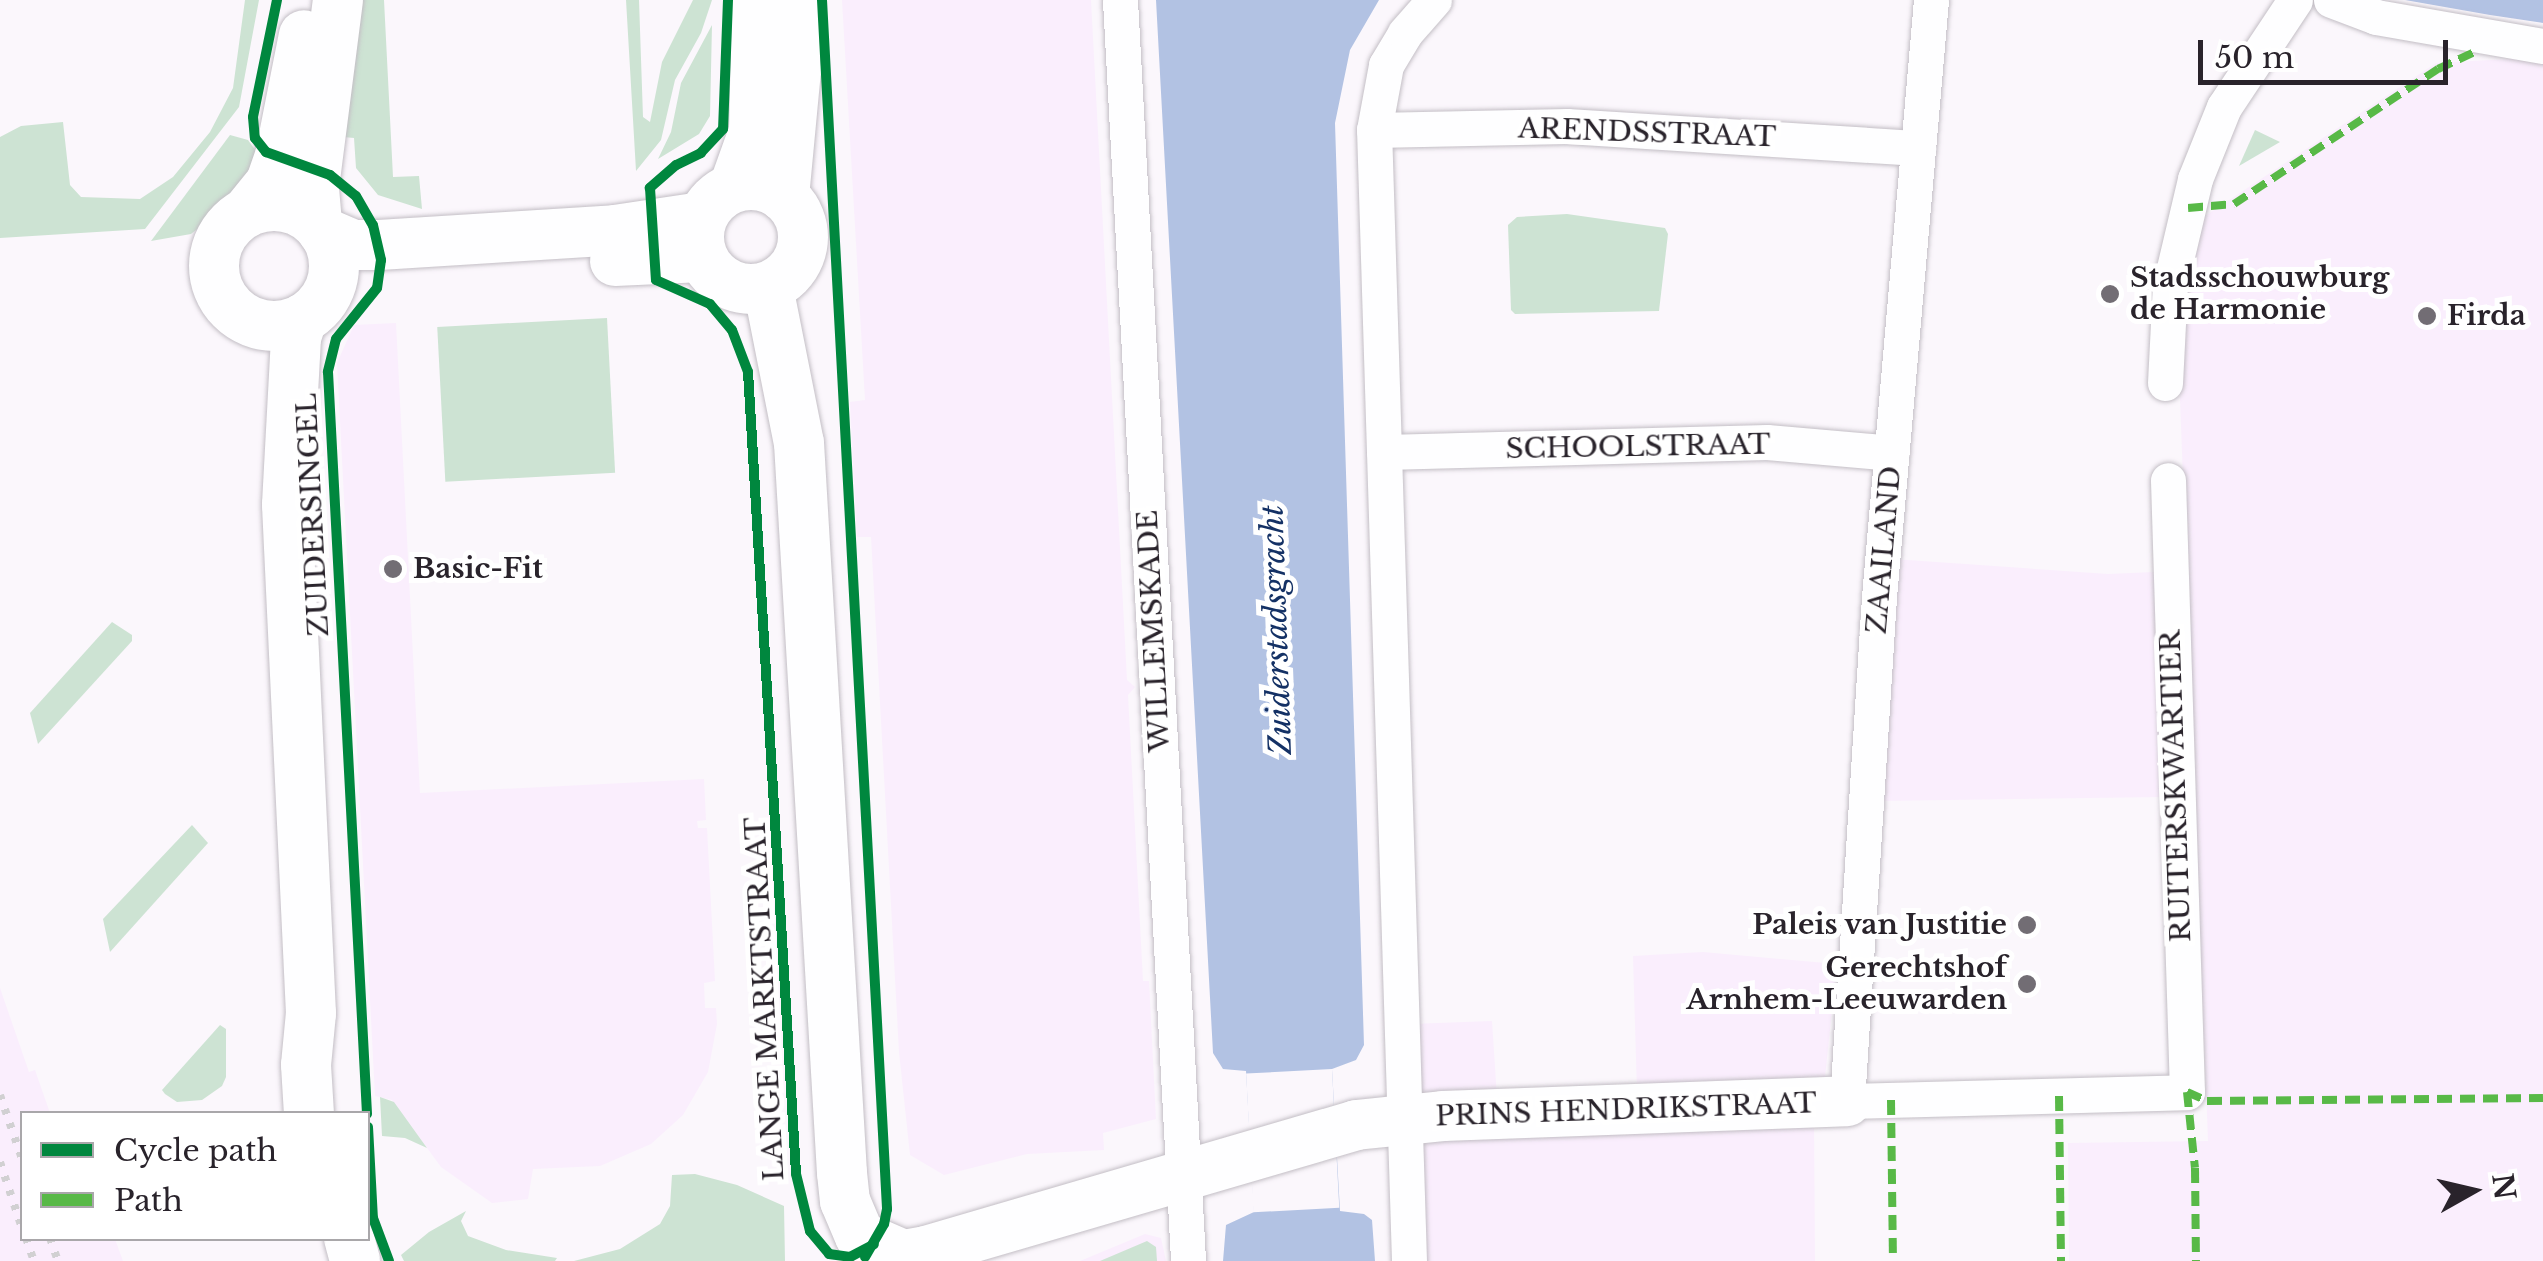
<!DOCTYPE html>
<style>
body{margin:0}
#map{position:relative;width:2543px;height:1261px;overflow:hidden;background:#fbf7fc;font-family:"Libre Baskerville",serif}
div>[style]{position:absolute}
.built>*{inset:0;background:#faeefd}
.green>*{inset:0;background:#cde3d3;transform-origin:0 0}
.water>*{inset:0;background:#b2c2e3}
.pier>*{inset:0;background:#fbf7fc;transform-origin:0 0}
.roads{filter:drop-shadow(0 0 2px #c3bec5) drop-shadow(0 0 2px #c3bec5)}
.street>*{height:35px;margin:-17.5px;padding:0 17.5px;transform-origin:17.5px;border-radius:17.5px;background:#fefeff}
.secondary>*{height:50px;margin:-25px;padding:0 25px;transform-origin:25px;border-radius:25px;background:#fefeff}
.secondary>.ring{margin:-25px;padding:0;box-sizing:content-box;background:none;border:50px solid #fefeff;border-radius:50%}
.rail>*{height:8px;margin-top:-4px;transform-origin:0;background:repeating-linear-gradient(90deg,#d1d0d2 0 5px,transparent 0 15px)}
.quiet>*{height:8px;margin-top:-4px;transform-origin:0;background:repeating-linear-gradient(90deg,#58b947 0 15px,transparent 0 23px)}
.cycleway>*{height:10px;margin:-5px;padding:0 5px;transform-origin:5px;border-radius:5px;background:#00873e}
.dots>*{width:28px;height:28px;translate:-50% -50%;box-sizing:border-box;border:5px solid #fff;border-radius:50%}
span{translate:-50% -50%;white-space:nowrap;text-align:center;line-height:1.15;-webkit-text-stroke:10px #fff;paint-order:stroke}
.street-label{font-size:28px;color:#29232b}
.poi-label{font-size:28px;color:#29232b;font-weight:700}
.left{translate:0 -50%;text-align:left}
.right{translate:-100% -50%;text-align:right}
.water-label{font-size:30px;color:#143165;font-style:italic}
.legend{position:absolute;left:20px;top:1111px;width:350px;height:130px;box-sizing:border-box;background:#fff;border:2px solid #a9a7aa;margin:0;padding:12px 18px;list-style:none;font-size:30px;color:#29232b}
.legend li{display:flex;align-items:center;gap:20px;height:50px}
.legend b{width:50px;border:2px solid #a9a7aa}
.north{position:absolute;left:2423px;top:1141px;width:100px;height:100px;-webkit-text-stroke:8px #fff;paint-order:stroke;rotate:82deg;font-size:28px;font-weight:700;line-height:40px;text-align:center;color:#29232b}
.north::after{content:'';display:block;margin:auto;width:35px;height:45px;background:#29232b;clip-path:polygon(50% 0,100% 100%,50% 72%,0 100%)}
.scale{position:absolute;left:2198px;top:40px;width:250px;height:45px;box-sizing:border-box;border:5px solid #29232b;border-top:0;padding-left:12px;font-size:30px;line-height:35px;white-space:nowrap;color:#29232b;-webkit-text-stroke:8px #fff;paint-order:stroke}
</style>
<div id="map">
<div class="built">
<i style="clip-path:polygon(842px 0,1091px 0,1127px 680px,1135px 687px,1128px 695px,1143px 981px,1149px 981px,1156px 1119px,1103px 1133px,1104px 1150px,1027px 1154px,944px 1175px,910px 1155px,899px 1052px,871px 537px,857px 537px,856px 519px,850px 402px,865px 400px)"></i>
<i style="clip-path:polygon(2512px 50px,2543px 55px,2543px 1261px,2069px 1261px,2068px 1143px,2208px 1141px,2179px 373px,2185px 278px,2205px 216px,2436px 63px,2509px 59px)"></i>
<i style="clip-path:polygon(396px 323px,420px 793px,704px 779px,706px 820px,697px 821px,698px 828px,707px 828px,715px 981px,704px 983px,705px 1008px,716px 1008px,717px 1024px,708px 1072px,683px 1115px,651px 1144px,600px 1166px,533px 1169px,528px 1199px,492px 1203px,441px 1167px,392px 1100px,375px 1096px,337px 363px,354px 325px)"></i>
<i style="clip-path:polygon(1893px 559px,2108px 574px,2154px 572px,2162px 797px,1877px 801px)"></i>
<i style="clip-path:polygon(1703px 952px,1837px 964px,1824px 1086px,1637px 1093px,1633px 956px)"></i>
<i style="clip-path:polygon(0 988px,29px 1072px,35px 1070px,50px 1113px,22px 1114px,22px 1238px,115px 1239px,123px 1261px,0 1261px)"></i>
<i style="clip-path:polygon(1492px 1021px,1497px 1098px,1424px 1094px,1419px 1089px,1411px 1024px)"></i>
<i style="clip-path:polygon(1814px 1118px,1815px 1261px,1426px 1261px,1422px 1138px)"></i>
<i style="clip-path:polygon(1145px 1234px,1161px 1238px,1166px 1261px,1080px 1261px)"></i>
</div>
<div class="green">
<i style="clip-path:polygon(245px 0,259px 0,239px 107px,145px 229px,0 238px,0 137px,21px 126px,63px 122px,70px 185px,81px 197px,140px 199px,173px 177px,210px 132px,233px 88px)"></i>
<i style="clip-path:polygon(345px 0,384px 0,393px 177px,419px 176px,422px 209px,378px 195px,356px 168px,354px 138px,333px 136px)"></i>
<i style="clip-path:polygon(626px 0,639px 0,643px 117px,650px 122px,662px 62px,693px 0,712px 0,701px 33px,675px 80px,661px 140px,636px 171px)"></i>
<i style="clip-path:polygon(712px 25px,710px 116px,699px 134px,658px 159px,671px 132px,681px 83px)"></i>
<i style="clip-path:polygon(2255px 130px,2280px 142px,2239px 166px)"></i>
<i style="clip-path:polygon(230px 135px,248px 140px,259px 155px,223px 209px,191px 234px,151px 241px)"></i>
<i style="clip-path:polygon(1567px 214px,1665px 228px,1668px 234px,1659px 311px,1515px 314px,1511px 310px,1508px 225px,1517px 217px)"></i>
<i style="left:607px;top:318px;width:155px;height:170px;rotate:87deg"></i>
<i style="clip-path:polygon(112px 622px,132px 635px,132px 641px,38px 744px,30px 713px)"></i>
<i style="clip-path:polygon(192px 825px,208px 843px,110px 952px,103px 919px)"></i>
<i style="clip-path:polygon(220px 1025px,226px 1029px,226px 1077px,222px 1086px,202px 1100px,177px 1102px,165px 1094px,162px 1090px)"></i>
<i style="clip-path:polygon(380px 1097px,394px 1102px,427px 1148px,405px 1138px,382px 1136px)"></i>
<i style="clip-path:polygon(695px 1174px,737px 1185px,784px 1206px,785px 1261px,574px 1261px,620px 1249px,660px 1224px,670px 1206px,672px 1175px)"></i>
<i style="clip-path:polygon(466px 1211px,461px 1221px,468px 1236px,506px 1250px,557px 1258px,555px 1261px,404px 1261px,401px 1255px,429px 1232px)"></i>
<i style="clip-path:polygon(1147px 1241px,1156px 1247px,1157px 1261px,1100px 1261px)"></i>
</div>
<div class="water">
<i style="clip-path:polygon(1156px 0,1379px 0,1350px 50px,1335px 123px,1364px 1045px,1356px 1060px,1332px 1069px,1340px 1211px,1364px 1214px,1372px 1220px,1375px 1261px,1223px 1261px,1226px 1225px,1254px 1212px,1246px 1071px,1223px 1069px,1213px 1053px)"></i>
<i style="clip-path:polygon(2405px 0,2543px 0,2543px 23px,2490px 15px)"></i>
</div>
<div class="pier">
<i style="left:1332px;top:1069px;width:139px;height:86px;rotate:87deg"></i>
</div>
<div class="roads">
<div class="street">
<i style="left:1120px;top:0;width:1263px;rotate:86.91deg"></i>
<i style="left:1931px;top:0;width:599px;rotate:94.98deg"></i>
<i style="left:1879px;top:597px;width:505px;rotate:93.63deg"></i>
<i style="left:1847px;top:1101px;width:340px;rotate:-1.5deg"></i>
<i style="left:2187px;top:1092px;width:612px;rotate:-91.78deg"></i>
<i style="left:2331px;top:0;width:48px;rotate:20.7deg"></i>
<i style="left:2376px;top:17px;width:169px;rotate:9.9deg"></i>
<i style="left:1374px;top:130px;width:193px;rotate:-1.2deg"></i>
<i style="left:1567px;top:126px;width:352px;rotate:3.6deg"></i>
<i style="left:2165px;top:383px;width:98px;rotate:-87.1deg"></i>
<i style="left:2170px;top:285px;width:109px;rotate:-76.7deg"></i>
<i style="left:2195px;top:179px;width:78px;rotate:-68.1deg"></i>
<i style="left:2224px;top:107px;width:128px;rotate:-56.4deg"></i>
<i style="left:1384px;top:452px;width:383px;rotate:-1.5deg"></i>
<i style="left:1767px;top:442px;width:125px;rotate:5deg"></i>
<i style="left:1409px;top:1261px;width:1132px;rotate:-91.77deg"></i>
<i style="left:1374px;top:130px;width:66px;rotate:-79.5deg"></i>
<i style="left:1386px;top:65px;width:37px;rotate:-59deg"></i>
<i style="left:1405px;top:33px;width:44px;rotate:-48.7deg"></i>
</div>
<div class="secondary">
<i class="ring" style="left:699px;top:185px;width:54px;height:54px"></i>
<i style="left:734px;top:187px;width:59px;rotate:-70.3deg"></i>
<i style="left:754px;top:131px;width:131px;rotate:-88.7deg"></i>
<i style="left:784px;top:197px;width:128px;rotate:-84.6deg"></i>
<i style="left:796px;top:70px;width:70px;rotate:-92.5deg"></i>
<i class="ring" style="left:214px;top:206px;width:70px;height:70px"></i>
<i style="left:247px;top:212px;width:38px;rotate:-51deg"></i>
<i style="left:271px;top:182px;width:28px;rotate:-71deg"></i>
<i style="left:280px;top:156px;width:123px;rotate:-78.8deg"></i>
<i style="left:317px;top:223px;width:36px;rotate:-95deg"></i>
<i style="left:314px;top:187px;width:189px;rotate:-82.7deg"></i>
<i style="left:323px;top:232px;width:33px;rotate:23deg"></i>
<i style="left:353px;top:245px;width:26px"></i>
<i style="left:379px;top:245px;width:236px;rotate:-3.6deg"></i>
<i style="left:615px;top:230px;width:88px;rotate:-8.5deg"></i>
<i style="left:615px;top:261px;width:87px;rotate:-2.6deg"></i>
<i style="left:768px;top:287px;width:159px;rotate:78.8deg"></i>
<i style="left:799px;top:443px;width:731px;rotate:86.63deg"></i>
<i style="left:842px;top:1173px;width:28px;rotate:84deg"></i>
<i style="left:845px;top:1201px;width:38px;rotate:67deg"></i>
<i style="left:860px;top:1236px;width:47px;rotate:23.8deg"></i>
<i style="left:903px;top:1255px;width:23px;rotate:-10deg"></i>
<i style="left:926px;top:1251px;width:448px;rotate:-16.3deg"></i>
<i style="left:1356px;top:1125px;width:87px;rotate:-5.9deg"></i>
<i style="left:1443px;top:1116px;width:404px;rotate:-2.1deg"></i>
<i style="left:302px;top:319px;width:20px;rotate:108deg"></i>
<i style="left:296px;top:338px;width:167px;rotate:93.1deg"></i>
<i style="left:287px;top:505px;width:509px;rotate:87.3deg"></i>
<i style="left:311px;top:1013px;width:52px;rotate:95.5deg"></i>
<i style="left:306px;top:1065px;width:49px;rotate:86.5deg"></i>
<i style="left:349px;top:1238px;width:24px;rotate:75deg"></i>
</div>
</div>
<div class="rail">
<i style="left:0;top:1095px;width:68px;rotate:71deg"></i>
<i style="left:0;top:1162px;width:70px;rotate:71.6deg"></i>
<i style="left:26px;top:1238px;width:24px;rotate:71deg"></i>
<i style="left:50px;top:1238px;width:24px;rotate:71deg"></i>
</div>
<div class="quiet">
<i style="left:2188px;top:208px;width:46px;rotate:-5deg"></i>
<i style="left:2234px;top:204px;width:245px;rotate:-33.5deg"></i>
<i style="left:2438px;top:69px;width:40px;rotate:-25deg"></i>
<i style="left:2187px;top:1092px;width:22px;rotate:24deg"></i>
<i style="left:2207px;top:1101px;width:336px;rotate:-0.5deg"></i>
<i style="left:2187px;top:1092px;width:76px;rotate:84deg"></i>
<i style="left:2195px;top:1168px;width:93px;rotate:89.4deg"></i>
<i style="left:2059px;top:1096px;width:165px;rotate:89.3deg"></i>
<i style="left:1891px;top:1100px;width:161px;rotate:89.3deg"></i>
</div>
<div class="cycleway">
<i style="left:277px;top:0;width:119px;rotate:101.6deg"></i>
<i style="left:253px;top:117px;width:21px;rotate:85deg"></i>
<i style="left:255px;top:138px;width:18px;rotate:52deg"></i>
<i style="left:266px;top:152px;width:68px;rotate:19.8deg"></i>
<i style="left:330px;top:175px;width:33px;rotate:39deg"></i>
<i style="left:356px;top:196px;width:34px;rotate:60deg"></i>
<i style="left:373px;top:225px;width:36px;rotate:77deg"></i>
<i style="left:381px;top:260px;width:28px;rotate:98deg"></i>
<i style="left:377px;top:288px;width:65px;rotate:128.8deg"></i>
<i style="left:336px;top:339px;width:34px;rotate:104deg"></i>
<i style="left:328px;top:372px;width:743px;rotate:86.99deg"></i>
<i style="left:728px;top:0;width:129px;rotate:92.2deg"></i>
<i style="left:723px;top:129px;width:33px;rotate:133deg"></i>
<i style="left:701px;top:153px;width:28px;rotate:154deg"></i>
<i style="left:676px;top:165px;width:35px;rotate:139deg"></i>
<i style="left:650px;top:188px;width:92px;rotate:86.3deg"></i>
<i style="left:656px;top:280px;width:59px;rotate:24deg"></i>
<i style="left:710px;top:304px;width:34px;rotate:50deg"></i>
<i style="left:732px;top:330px;width:45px;rotate:69.1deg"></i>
<i style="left:748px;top:372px;width:803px;rotate:86.57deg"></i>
<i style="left:796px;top:1174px;width:59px;rotate:76.2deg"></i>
<i style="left:810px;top:1231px;width:30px;rotate:50deg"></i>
<i style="left:829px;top:1254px;width:21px;rotate:8deg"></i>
<i style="left:850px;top:1257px;width:27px;rotate:-28deg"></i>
<i style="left:822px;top:0;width:1211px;rotate:86.92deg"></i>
<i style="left:887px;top:1209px;width:15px;rotate:101deg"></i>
<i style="left:884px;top:1224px;width:38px;rotate:120deg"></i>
<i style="left:368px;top:1127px;width:91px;rotate:86.9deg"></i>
<i style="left:373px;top:1218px;width:46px;rotate:69.6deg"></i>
</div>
<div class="dots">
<i style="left:2110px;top:294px;background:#726d74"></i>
<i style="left:2427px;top:316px;background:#726d74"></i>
<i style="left:393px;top:569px;background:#726d74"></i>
<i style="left:2027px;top:925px;background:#726d74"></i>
<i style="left:2027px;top:984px;background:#726d74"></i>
</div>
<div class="street-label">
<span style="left:1647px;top:133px;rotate:2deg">ARENDSSTRAAT</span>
<span style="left:1638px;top:447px;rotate:-1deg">SCHOOLSTRAAT</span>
<span style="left:313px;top:515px;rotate:-93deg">ZUIDERSINGEL</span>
<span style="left:1884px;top:550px;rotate:-85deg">ZAAILAND</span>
<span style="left:1154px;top:631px;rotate:-93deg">WILLEMSKADE</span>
<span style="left:2176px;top:786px;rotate:-92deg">RUITERSKWARTIER</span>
<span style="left:765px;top:999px;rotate:-93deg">LANGE MARKTSTRAAT</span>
<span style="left:1626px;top:1110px;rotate:-2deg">PRINS HENDRIKSTRAAT</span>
</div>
<div class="poi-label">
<span class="left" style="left:2130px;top:294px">Stadsschouwburg<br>de Harmonie</span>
<span class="left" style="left:2447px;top:316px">Firda</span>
<span class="left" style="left:413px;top:569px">Basic-Fit</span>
<span class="right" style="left:2007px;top:925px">Paleis van Justitie</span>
<span class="right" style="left:2007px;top:984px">Gerechtshof<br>Arnhem-Leeuwarden</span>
</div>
<div class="water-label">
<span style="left:1277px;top:630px;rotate:-92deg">Zuiderstadsgracht</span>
</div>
<ul class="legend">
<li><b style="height:12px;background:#00873e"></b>Cycle path</li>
<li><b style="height:12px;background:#58b947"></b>Path</li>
</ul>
<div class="north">N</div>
<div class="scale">50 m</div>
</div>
